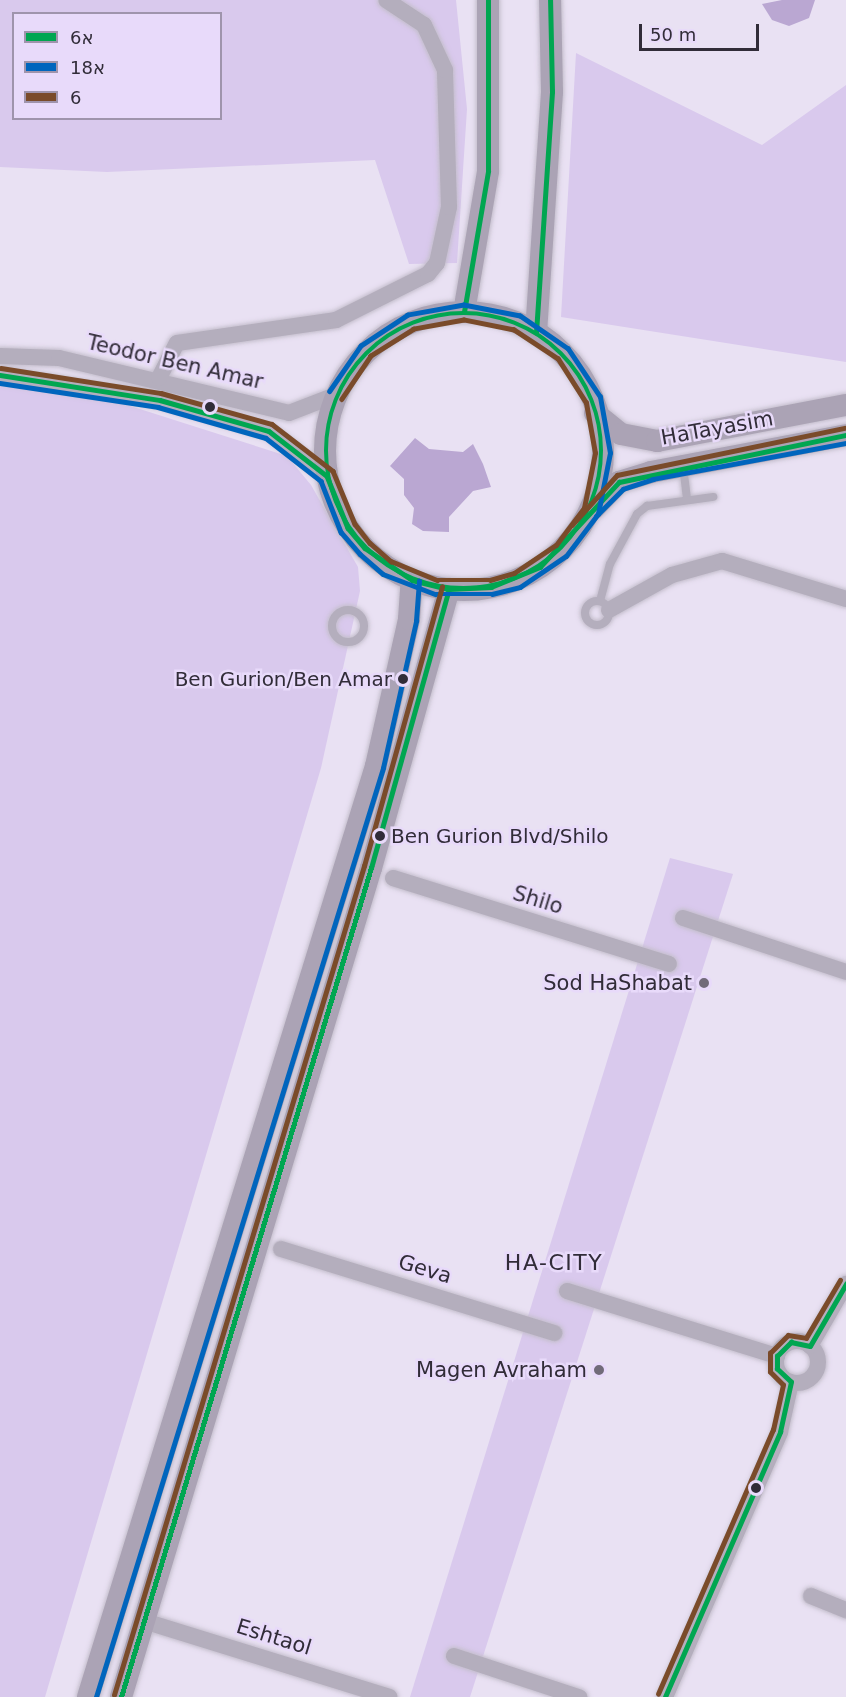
<!DOCTYPE html>
<meta charset="utf-8">
<style>
body{margin:0}
#map{position:relative;width:846px;height:1697px;overflow:hidden;background:#e9e1f3;font-family:"DejaVu Sans",Heebo,sans-serif}
div>[style]{position:absolute}
.green>*{inset:0;background:#d9c9ed}
.water>*{inset:0;background:#baa7d2}
.roads{filter:drop-shadow(0 0 2px #c4becc) drop-shadow(0 0 2px #c4becc)}
.lane>*{height:8px;margin:-4px;padding:0 4px;transform-origin:4px;border-radius:4px;background:#b4aebd}
.lane>.ring{margin:-4px;padding:0;box-sizing:content-box;background:none;border:8px solid #b4aebd;border-radius:50%}
.street>*{height:16px;margin:-8px;padding:0 8px;transform-origin:8px;border-radius:8px;background:#b4aebd}
.street>.ring{margin:-8px;padding:0;box-sizing:content-box;background:none;border:16px solid #b4aebd;border-radius:50%}
.secondary>*{height:22px;margin:-11px;padding:0 11px;transform-origin:11px;border-radius:11px;background:#aba3b5}
.secondary>.ring{margin:-11px;padding:0;box-sizing:content-box;background:none;border:22px solid #aba3b5;border-radius:50%}
.bus-1>*{height:4.5px;margin:-2.25px;padding:0 2.25px;transform-origin:2.25px;border-radius:2.25px;background:#00a651}
.bus-1>.ring{margin:-2.25px;padding:0;box-sizing:content-box;background:none;border:4.5px solid #00a651;border-radius:50%}
.bus-2>*{height:4.5px;margin:-2.25px;padding:0 2.25px;transform-origin:2.25px;border-radius:2.25px;background:#0065bd}
.bus-3>*{height:4.5px;margin:-2.25px;padding:0 2.25px;transform-origin:2.25px;border-radius:2.25px;background:#7a4b2a}
.dots>*{width:16px;height:16px;translate:-50% -50%;box-sizing:border-box;border:3px solid #e8dafa;border-radius:50%}
span{translate:-50% -50%;white-space:nowrap;text-align:center;line-height:1.15;-webkit-text-stroke:5px #e8dafa;paint-order:stroke}
.bus-label{font-size:20px;color:#312c38}
.right{translate:-100% -50%;text-align:right}
.left{translate:0 -50%;text-align:left}
.street-label{font-size:21px;color:#312c38}
.poi-label{font-size:21px;color:#312c38}
.neighbourhood-label{font-size:22px;color:#312c38;letter-spacing:1.5px}
.legend{position:absolute;left:12px;top:12px;width:210px;height:108px;box-sizing:border-box;background:#e8dafa;border:2px solid #9f94ac;margin:0;padding:8px 10px;list-style:none;font-size:18px;color:#312c38}
.legend li{display:flex;align-items:center;gap:12px;height:30px}
.legend b{width:30px;border:2px solid #9f94ac}
.scale{position:absolute;left:639px;top:24px;width:120px;height:27px;box-sizing:border-box;border:3px solid #312c38;border-top:0;padding-left:8px;font-size:18px;line-height:21px;white-space:nowrap;color:#312c38;-webkit-text-stroke:4px #e8dafa;paint-order:stroke}
</style>
<div id="map">
<div class="green">
<i style="clip-path:polygon(evenodd,0 0,456px 0,467px 109px,457px 263px,409px 264px,375px 160px,107px 172px,0 167px,0 0,14px 14px,220px 14px,220px 118px,14px 118px,14px 14px)"></i>
<i style="clip-path:polygon(576px 53px,762px 145px,846px 85px,846px 362px,561px 317px)"></i>
<i style="clip-path:polygon(0 376px,77px 389px,287px 456px,311px 485px,358px 567px,360px 591px,321px 768px,45px 1697px,0 1697px)"></i>
<i style="clip-path:polygon(670px 858px,733px 874px,470px 1697px,410px 1697px)"></i>
</div>
<div class="water">
<i style="clip-path:polygon(782px 0,815px 0,809px 18px,789px 26px,772px 20px,762px 4px)"></i>
<i style="clip-path:polygon(415px 438px,429px 449px,463px 452px,473px 444px,483px 464px,491px 487px,473px 491px,449px 517px,449px 532px,423px 531px,412px 524px,414px 508px,404px 495px,404px 479px,390px 466px)"></i>
</div>
<div class="roads">
<div class="lane">
<i style="left:683px;top:466px;width:33px;rotate:83deg"></i>
<i class="ring" style="left:585px;top:601px;width:16px;height:16px"></i>
<i style="left:600px;top:601px;width:38px;rotate:-75deg"></i>
<i style="left:610px;top:564px;width:57px;rotate:-61.6deg"></i>
<i style="left:637px;top:514px;width:13px;rotate:-39deg"></i>
<i style="left:647px;top:506px;width:67px;rotate:-7.8deg"></i>
<i class="ring" style="left:332px;top:610px;width:24px;height:24px"></i>
</div>
<div class="street">
<i style="left:0;top:356px;width:59px;rotate:1.9deg"></i>
<i style="left:59px;top:358px;width:236px;rotate:13.4deg"></i>
<i style="left:289px;top:413px;width:50px;rotate:-21deg"></i>
<i style="left:0;top:375px;width:162px;rotate:8.9deg"></i>
<i style="left:160px;top:400px;width:113px;rotate:15.9deg"></i>
<i style="left:269px;top:431px;width:73px;rotate:37.8deg"></i>
<i style="left:159px;top:378px;width:39px;rotate:-63deg"></i>
<i style="left:177px;top:343px;width:161px;rotate:-8.2deg"></i>
<i style="left:336px;top:320px;width:103px;rotate:-26.6deg"></i>
<i style="left:428px;top:274px;width:14px;rotate:-51deg"></i>
<i style="left:437px;top:263px;width:57px;rotate:-77.9deg"></i>
<i style="left:449px;top:207px;width:137px;rotate:-91.7deg"></i>
<i style="left:445px;top:70px;width:50px;rotate:-115deg"></i>
<i style="left:424px;top:25px;width:45px;rotate:-146.7deg"></i>
<i style="left:609px;top:610px;width:72px;rotate:-29.1deg"></i>
<i style="left:672px;top:575px;width:52px;rotate:-15.6deg"></i>
<i style="left:722px;top:561px;width:130px;rotate:17deg"></i>
<i style="left:393px;top:878px;width:289px;rotate:17.3deg"></i>
<i style="left:683px;top:918px;width:172px;rotate:18.3deg"></i>
<i style="left:281px;top:1249px;width:286px;rotate:17.1deg"></i>
<i style="left:567px;top:1291px;width:220px;rotate:17.2deg"></i>
<i class="ring" style="left:776px;top:1341px;width:26px;height:26px"></i>
<i style="left:810px;top:1346px;width:72px;rotate:-59.9deg"></i>
<i style="left:811px;top:1596px;width:38px;rotate:22deg"></i>
<i style="left:144px;top:1621px;width:257px;rotate:17.2deg"></i>
<i style="left:454px;top:1656px;width:132px;rotate:18.2deg"></i>
<i style="left:665px;top:1697px;width:289px;rotate:-66.5deg"></i>
<i style="left:780px;top:1432px;width:51px;rotate:-77.6deg"></i>
</div>
<div class="secondary">
<i style="left:464px;top:312px;width:143px;rotate:-80.3deg"></i>
<i style="left:488px;top:171px;width:171px;rotate:-90deg"></i>
<i class="ring" style="left:325px;top:312px;width:256px;height:256px"></i>
<i style="left:536px;top:333px;width:242px;rotate:-86.2deg"></i>
<i style="left:552px;top:92px;width:92px;rotate:-91.2deg"></i>
<i style="left:595px;top:413px;width:33px;rotate:39deg"></i>
<i style="left:621px;top:434px;width:37px;rotate:11deg"></i>
<i style="left:657px;top:441px;width:192px;rotate:-10.8deg"></i>
<i style="left:594px;top:508px;width:36px;rotate:-46deg"></i>
<i style="left:619px;top:482px;width:34px;rotate:-17deg"></i>
<i style="left:651px;top:472px;width:198px;rotate:-10.7deg"></i>
<i style="left:88px;top:1697px;width:975px;rotate:-72.81deg"></i>
<i style="left:376px;top:766px;width:151px;rotate:-77.3deg"></i>
<i style="left:409px;top:619px;width:39px;rotate:-86deg"></i>
<i style="left:121px;top:1697px;width:866px;rotate:-73.22deg"></i>
<i style="left:371px;top:868px;width:290px;rotate:-74.4deg"></i>
</div>
</div>
<div class="bus-1">
<i style="left:464px;top:312px;width:143px;rotate:-80.3deg"></i>
<i style="left:488px;top:171px;width:171px;rotate:-90deg"></i>
<i class="ring" style="left:326px;top:313px;width:271.5px;height:271.5px"></i>
<i style="left:536px;top:333px;width:242px;rotate:-86.2deg"></i>
<i style="left:552px;top:92px;width:92px;rotate:-91.2deg"></i>
<i style="left:0;top:375px;width:162px;rotate:8.9deg"></i>
<i style="left:160px;top:400px;width:113px;rotate:15.9deg"></i>
<i style="left:269px;top:431px;width:73px;rotate:37.8deg"></i>
<i style="left:327px;top:476px;width:56px;rotate:68deg"></i>
<i style="left:348px;top:528px;width:26px;rotate:50deg"></i>
<i style="left:365px;top:548px;width:57px;rotate:34.2deg"></i>
<i style="left:412px;top:580px;width:38px;rotate:14deg"></i>
<i style="left:449px;top:589px;width:42px;rotate:-2.7deg"></i>
<i style="left:491px;top:587px;width:53px;rotate:-22.2deg"></i>
<i style="left:540px;top:567px;width:116px;rotate:-47.1deg"></i>
<i style="left:619px;top:482px;width:232px;rotate:-11.7deg"></i>
<i style="left:121px;top:1697px;width:866px;rotate:-73.22deg"></i>
<i style="left:371px;top:868px;width:290px;rotate:-74.4deg"></i>
<i style="left:665px;top:1697px;width:289px;rotate:-66.5deg"></i>
<i style="left:780px;top:1432px;width:51px;rotate:-77.6deg"></i>
<i style="left:791px;top:1382px;width:19px;rotate:-137deg"></i>
<i style="left:777px;top:1369px;width:13px;rotate:-90deg"></i>
<i style="left:777px;top:1356px;width:20px;rotate:-45deg"></i>
<i style="left:791px;top:1342px;width:19px;rotate:12deg"></i>
<i style="left:810px;top:1346px;width:72px;rotate:-59.9deg"></i>
</div>
<div class="bus-2">
<i style="left:0;top:383px;width:160px;rotate:8.6deg"></i>
<i style="left:158px;top:407px;width:112px;rotate:16deg"></i>
<i style="left:266px;top:438px;width:70px;rotate:38deg"></i>
<i style="left:321px;top:481px;width:55px;rotate:68.6deg"></i>
<i style="left:341px;top:532px;width:29px;rotate:49deg"></i>
<i style="left:360px;top:554px;width:30px;rotate:41deg"></i>
<i style="left:383px;top:574px;width:56px;rotate:21deg"></i>
<i style="left:435px;top:594px;width:57px"></i>
<i style="left:492px;top:594px;width:29px;rotate:-14deg"></i>
<i style="left:520px;top:587px;width:55px;rotate:-34deg"></i>
<i style="left:566px;top:556px;width:53px;rotate:-52.7deg"></i>
<i style="left:598px;top:514px;width:62px;rotate:-78.9deg"></i>
<i style="left:610px;top:453px;width:57px;rotate:-100.1deg"></i>
<i style="left:600px;top:397px;width:58px;rotate:-123.7deg"></i>
<i style="left:568px;top:349px;width:58px;rotate:-145.5deg"></i>
<i style="left:520px;top:316px;width:57px;rotate:-168.9deg"></i>
<i style="left:464px;top:305px;width:57px;rotate:169.9deg"></i>
<i style="left:408px;top:315px;width:56px;rotate:146.6deg"></i>
<i style="left:361px;top:346px;width:55px;rotate:124.6deg"></i>
<i style="left:596px;top:516px;width:38px;rotate:-45deg"></i>
<i style="left:623px;top:489px;width:32px;rotate:-18deg"></i>
<i style="left:653px;top:479px;width:196px;rotate:-10.6deg"></i>
<i style="left:96px;top:1697px;width:972px;rotate:-72.83deg"></i>
<i style="left:383px;top:768px;width:151px;rotate:-77.3deg"></i>
<i style="left:416px;top:621px;width:40px;rotate:-85.7deg"></i>
</div>
<div class="bus-3">
<i style="left:1px;top:368px;width:162px;rotate:8.9deg"></i>
<i style="left:161px;top:393px;width:115px;rotate:15.6deg"></i>
<i style="left:272px;top:424px;width:77px;rotate:37.6deg"></i>
<i style="left:333px;top:471px;width:57px;rotate:67.5deg"></i>
<i style="left:355px;top:524px;width:24px;rotate:52deg"></i>
<i style="left:370px;top:543px;width:28px;rotate:41deg"></i>
<i style="left:391px;top:561px;width:50px;rotate:22.4deg"></i>
<i style="left:437px;top:580px;width:53px"></i>
<i style="left:490px;top:580px;width:25px;rotate:-16deg"></i>
<i style="left:514px;top:573px;width:50px;rotate:-33.7deg"></i>
<i style="left:556px;top:545px;width:46px;rotate:-52.9deg"></i>
<i style="left:584px;top:508px;width:56px;rotate:-78.7deg"></i>
<i style="left:595px;top:453px;width:51px;rotate:-100.2deg"></i>
<i style="left:586px;top:403px;width:52px;rotate:-122.5deg"></i>
<i style="left:558px;top:359px;width:53px;rotate:-146.6deg"></i>
<i style="left:514px;top:330px;width:51px;rotate:-168.7deg"></i>
<i style="left:464px;top:320px;width:51px;rotate:169.8deg"></i>
<i style="left:414px;top:329px;width:51px;rotate:147.9deg"></i>
<i style="left:371px;top:356px;width:52px;rotate:124deg"></i>
<i style="left:572px;top:525px;width:67px;rotate:-48deg"></i>
<i style="left:617px;top:475px;width:232px;rotate:-11.7deg"></i>
<i style="left:658px;top:1694px;width:288px;rotate:-66.5deg"></i>
<i style="left:773px;top:1430px;width:46px;rotate:-77.5deg"></i>
<i style="left:783px;top:1385px;width:18px;rotate:-135deg"></i>
<i style="left:770px;top:1372px;width:19px;rotate:-90deg"></i>
<i style="left:770px;top:1353px;width:25px;rotate:-45deg"></i>
<i style="left:788px;top:1335px;width:18px;rotate:9deg"></i>
<i style="left:806px;top:1338px;width:67px;rotate:-59.6deg"></i>
<i style="left:114px;top:1695px;width:866px;rotate:-73.22deg"></i>
<i style="left:364px;top:866px;width:290px;rotate:-74.4deg"></i>
</div>
<div class="dots">
<i style="left:210px;top:407px;background:#312c38"></i>
<i style="left:403px;top:679px;background:#312c38"></i>
<i style="left:380px;top:836px;background:#312c38"></i>
<i style="left:704px;top:983px;background:#716b79"></i>
<i style="left:599px;top:1370px;background:#716b79"></i>
<i style="left:756px;top:1488px;background:#312c38"></i>
</div>
<div class="bus-label">
<span class="right" style="left:392px;top:679px">Ben Gurion/Ben Amar</span>
<span class="left" style="left:391px;top:836px">Ben Gurion Blvd/Shilo</span>
</div>
<div class="street-label">
<span style="left:175px;top:362px;rotate:13deg">Teodor Ben Amar</span>
<span style="left:717px;top:428px;rotate:-10deg">HaTayasim</span>
<span style="left:538px;top:900px;rotate:17deg">Shilo</span>
<span style="left:425px;top:1269px;rotate:17deg">Geva</span>
<span style="left:274px;top:1637px;rotate:17deg">Eshtaol</span>
</div>
<div class="poi-label">
<span class="right" style="left:692px;top:983px">Sod HaShabat</span>
<span class="right" style="left:587px;top:1370px">Magen Avraham</span>
</div>
<div class="neighbourhood-label">
<span style="left:554px;top:1263px">HA-CITY</span>
</div>
<ul class="legend">
<li><b style="height:8px;background:#00a651"></b>6א</li>
<li><b style="height:8px;background:#0065bd"></b>18א</li>
<li><b style="height:8px;background:#7a4b2a"></b>6</li>
</ul>
<div class="scale">50 m</div>
</div>
